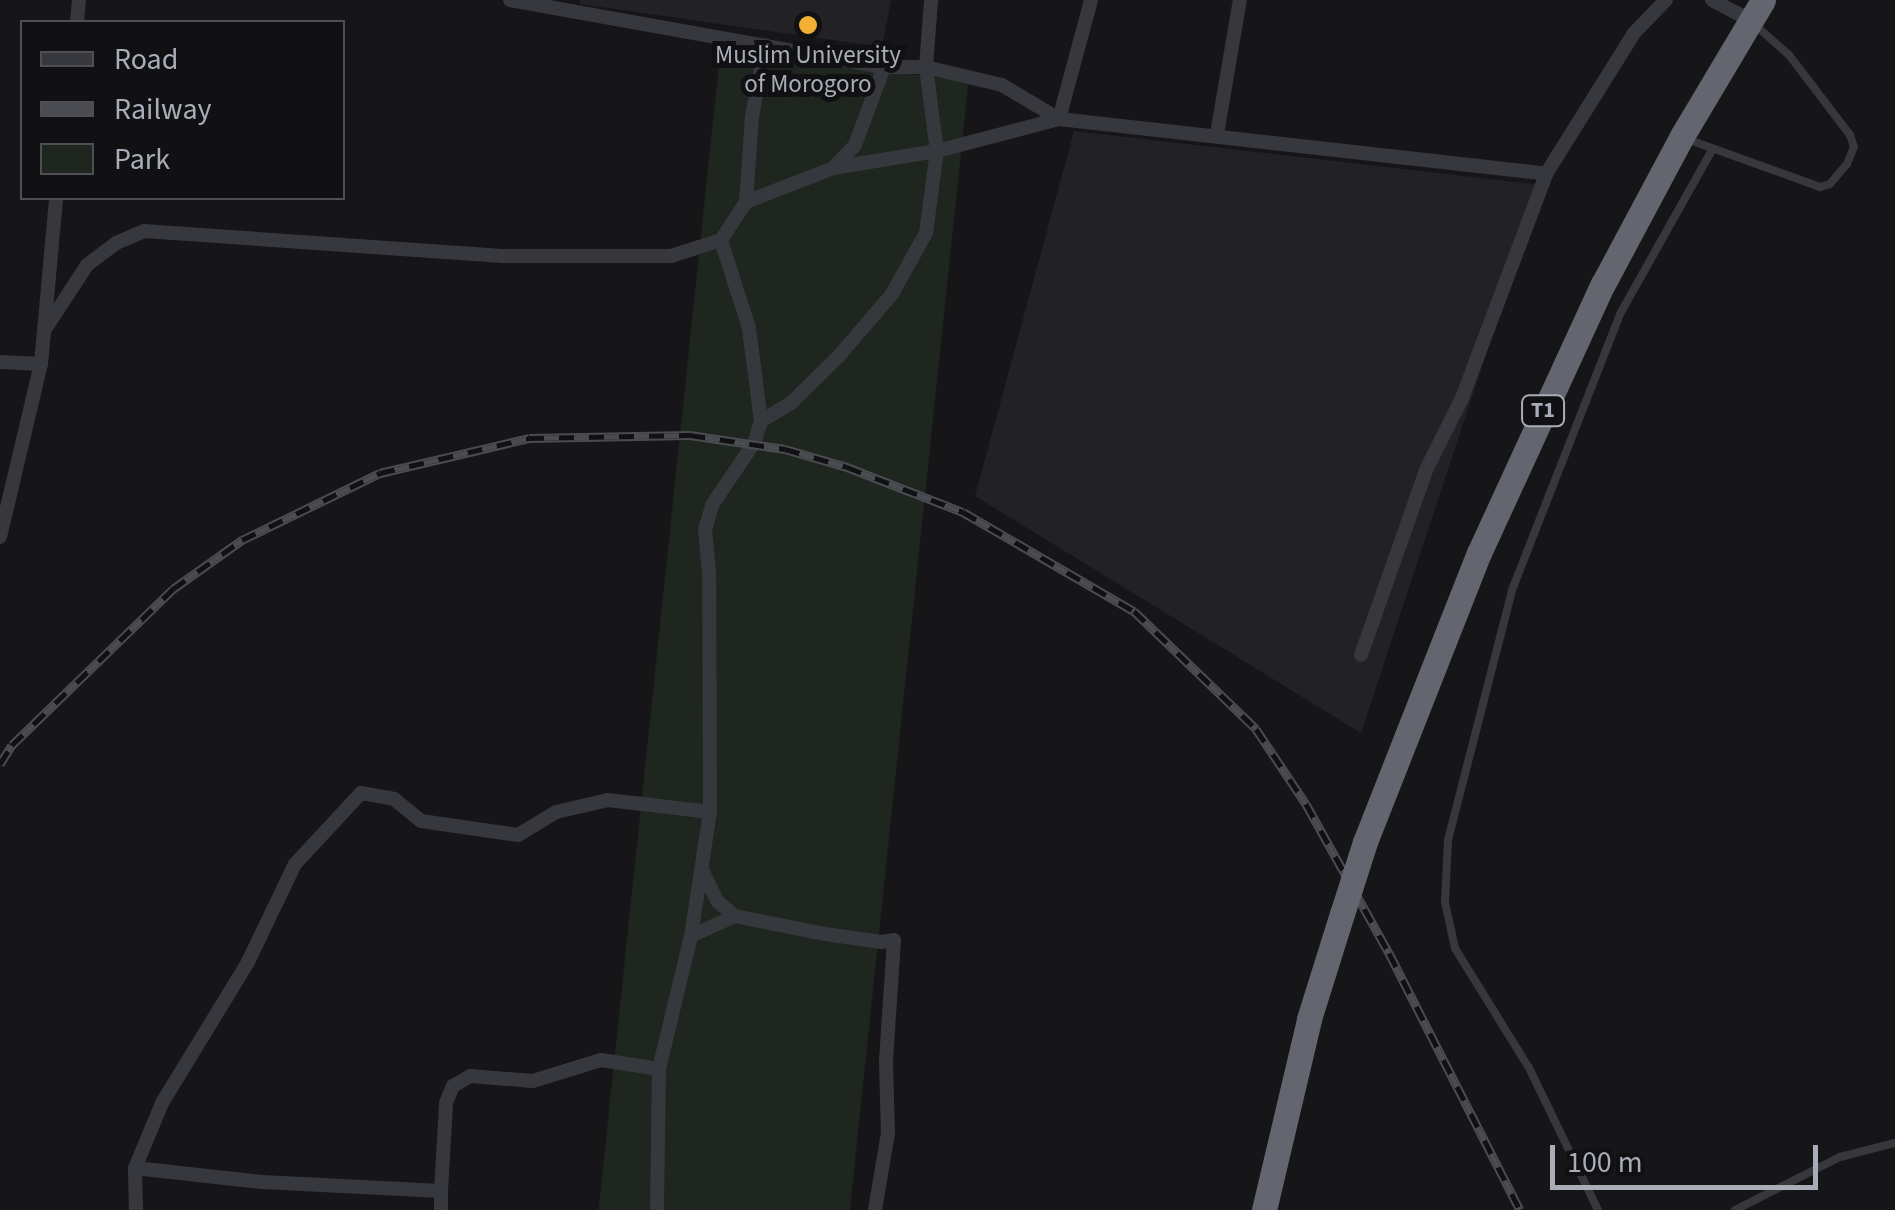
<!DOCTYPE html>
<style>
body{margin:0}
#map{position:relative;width:1895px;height:1210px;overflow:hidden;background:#161618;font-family:"Source Sans 3",sans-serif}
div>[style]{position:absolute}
.built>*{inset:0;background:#222225}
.green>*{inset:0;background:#1e261f;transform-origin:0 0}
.lane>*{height:8px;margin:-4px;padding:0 4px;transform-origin:4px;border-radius:4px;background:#37383d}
.street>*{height:14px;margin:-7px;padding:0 7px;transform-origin:7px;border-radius:7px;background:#37383d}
.highway>*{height:25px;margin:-12.5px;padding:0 12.5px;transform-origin:12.5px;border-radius:12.5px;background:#63666e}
.rail>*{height:9px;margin-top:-4.5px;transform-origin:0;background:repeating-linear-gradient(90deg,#111113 0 15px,#4a4c52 0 30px);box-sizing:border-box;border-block:2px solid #4a4c52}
.highway-bridge>*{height:25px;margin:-12.5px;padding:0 12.5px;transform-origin:12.5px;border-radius:12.5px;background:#63666e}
.dots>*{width:28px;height:28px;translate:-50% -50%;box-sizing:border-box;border:5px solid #111113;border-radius:50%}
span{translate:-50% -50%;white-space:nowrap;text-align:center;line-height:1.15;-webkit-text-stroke:10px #111113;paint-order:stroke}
.shield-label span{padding:2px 8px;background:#111113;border:2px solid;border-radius:8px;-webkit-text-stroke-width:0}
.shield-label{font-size:22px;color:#a8adb8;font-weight:700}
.poi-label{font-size:25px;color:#a8adb8}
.legend{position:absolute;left:20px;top:20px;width:325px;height:180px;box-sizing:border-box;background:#111113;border:2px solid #4d4f55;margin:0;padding:12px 18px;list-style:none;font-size:30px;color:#a8adb8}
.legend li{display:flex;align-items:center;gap:20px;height:50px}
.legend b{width:50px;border:2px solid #4d4f55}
.scale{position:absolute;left:1550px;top:1145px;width:268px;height:45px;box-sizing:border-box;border:5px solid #a8adb8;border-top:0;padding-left:12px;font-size:30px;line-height:35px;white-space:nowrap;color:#a8adb8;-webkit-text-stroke:8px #111113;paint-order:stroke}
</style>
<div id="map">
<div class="built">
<i style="clip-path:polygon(580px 0,891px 0,882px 47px,579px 4px)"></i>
<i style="clip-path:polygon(1074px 131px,1542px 185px,1361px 733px,975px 496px)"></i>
</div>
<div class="green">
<i style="left:720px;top:54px;width:250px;height:1162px;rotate:6deg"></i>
</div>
<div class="lane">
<i style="left:1684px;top:138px;width:145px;rotate:19.8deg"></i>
<i style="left:1820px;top:187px;width:10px;rotate:-17deg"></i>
<i style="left:1830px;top:184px;width:26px;rotate:-50deg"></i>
<i style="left:1847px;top:164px;width:18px;rotate:-68deg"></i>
<i style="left:1854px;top:147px;width:13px;rotate:-108deg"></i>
<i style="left:1850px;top:135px;width:101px;rotate:-127.3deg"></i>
<i style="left:1789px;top:55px;width:48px;rotate:-138.4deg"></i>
<i style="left:1598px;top:1210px;width:158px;rotate:-115.9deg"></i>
<i style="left:1529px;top:1068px;width:141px;rotate:-121.7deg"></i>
<i style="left:1455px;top:948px;width:47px;rotate:-102.3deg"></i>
<i style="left:1445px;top:902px;width:62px;rotate:-87.2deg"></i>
<i style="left:1448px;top:840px;width:258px;rotate:-75.6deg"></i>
<i style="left:1512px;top:590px;width:296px;rotate:-68.6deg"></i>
<i style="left:1620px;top:314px;width:188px;rotate:-60.7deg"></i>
<i style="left:1735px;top:1210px;width:118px;rotate:-26.8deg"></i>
<i style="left:1840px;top:1157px;width:57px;rotate:-14.3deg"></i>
</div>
<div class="street">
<i style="left:510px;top:0;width:380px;rotate:10.2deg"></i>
<i style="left:884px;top:67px;width:42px"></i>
<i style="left:926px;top:67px;width:78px;rotate:13.3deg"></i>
<i style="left:1002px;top:85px;width:66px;rotate:30.8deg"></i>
<i style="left:1059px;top:119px;width:490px;rotate:6.4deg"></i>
<i style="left:1546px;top:174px;width:166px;rotate:-58deg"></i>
<i style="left:1634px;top:33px;width:46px;rotate:-45.9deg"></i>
<i style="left:1712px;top:0;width:43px;rotate:27.8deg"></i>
<i style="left:77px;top:22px;width:22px;rotate:-85deg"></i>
<i style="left:1217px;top:134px;width:136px;rotate:-80.3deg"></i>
<i style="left:834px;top:167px;width:30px;rotate:-46deg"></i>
<i style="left:855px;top:145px;width:83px;rotate:-69.6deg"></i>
<i style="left:746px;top:202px;width:93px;rotate:-21.3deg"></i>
<i style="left:833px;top:168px;width:105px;rotate:-9.3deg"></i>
<i style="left:937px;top:151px;width:126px;rotate:-14.7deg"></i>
<i style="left:1059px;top:119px;width:123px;rotate:-74.9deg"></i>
<i style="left:44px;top:331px;width:79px;rotate:-56.9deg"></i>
<i style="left:87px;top:265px;width:36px;rotate:-37deg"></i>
<i style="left:116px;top:243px;width:30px;rotate:-23deg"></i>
<i style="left:144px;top:231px;width:359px;rotate:4deg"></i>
<i style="left:502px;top:256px;width:169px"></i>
<i style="left:671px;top:256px;width:52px;rotate:-17.7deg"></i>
<i style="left:0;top:362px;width:41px;rotate:2.8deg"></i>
<i style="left:761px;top:421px;width:35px;rotate:-31deg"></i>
<i style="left:791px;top:403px;width:66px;rotate:-44.4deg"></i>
<i style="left:838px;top:357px;width:83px;rotate:-49.4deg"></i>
<i style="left:892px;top:294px;width:70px;rotate:-60.9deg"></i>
<i style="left:926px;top:233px;width:83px;rotate:-82.4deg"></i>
<i style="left:937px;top:151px;width:85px;rotate:-97.5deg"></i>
<i style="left:926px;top:67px;width:67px;rotate:-85.7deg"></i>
<i style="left:0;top:537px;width:178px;rotate:-76.7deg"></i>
<i style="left:41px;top:364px;width:167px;rotate:-84.8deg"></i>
<i style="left:1361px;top:655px;width:196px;rotate:-70.6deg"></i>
<i style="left:1426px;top:470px;width:80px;rotate:-63.4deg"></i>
<i style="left:1462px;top:398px;width:239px;rotate:-69.4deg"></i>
<i style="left:703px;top:872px;width:32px;rotate:64deg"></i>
<i style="left:717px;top:901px;width:23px;rotate:40deg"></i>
<i style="left:735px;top:916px;width:92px;rotate:11.3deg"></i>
<i style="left:825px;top:934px;width:57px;rotate:8.1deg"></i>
<i style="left:881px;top:942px;width:13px;rotate:-9deg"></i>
<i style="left:894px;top:940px;width:122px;rotate:93.8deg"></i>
<i style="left:886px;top:1062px;width:71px;rotate:88.4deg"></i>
<i style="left:888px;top:1133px;width:78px;rotate:99.6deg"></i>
<i style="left:691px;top:936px;width:48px;rotate:-24.4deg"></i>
<i style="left:135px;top:1168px;width:128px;rotate:6.3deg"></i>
<i style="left:262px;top:1182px;width:179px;rotate:2.9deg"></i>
<i style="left:441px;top:1191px;width:19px;rotate:90deg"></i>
<i style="left:441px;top:1191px;width:88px;rotate:-86.7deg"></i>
<i style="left:446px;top:1103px;width:18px;rotate:-68deg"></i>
<i style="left:453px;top:1086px;width:20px;rotate:-30deg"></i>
<i style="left:470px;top:1076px;width:63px;rotate:4.5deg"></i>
<i style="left:533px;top:1081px;width:71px;rotate:-17.2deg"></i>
<i style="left:601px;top:1060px;width:59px;rotate:8.8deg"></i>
<i style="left:136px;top:1210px;width:42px;rotate:-91.4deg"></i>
<i style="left:135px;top:1168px;width:70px;rotate:-67.4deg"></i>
<i style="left:162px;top:1103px;width:165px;rotate:-58.6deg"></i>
<i style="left:248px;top:962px;width:109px;rotate:-64.4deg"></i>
<i style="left:295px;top:864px;width:97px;rotate:-47.1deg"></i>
<i style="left:361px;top:793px;width:34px;rotate:10deg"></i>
<i style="left:394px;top:799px;width:35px;rotate:39deg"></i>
<i style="left:421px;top:821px;width:98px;rotate:8.2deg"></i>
<i style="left:518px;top:835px;width:44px;rotate:-31.2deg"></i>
<i style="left:556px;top:812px;width:53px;rotate:-13deg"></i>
<i style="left:608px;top:800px;width:103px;rotate:6.7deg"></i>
<i style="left:657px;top:1210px;width:141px;rotate:-89.2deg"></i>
<i style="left:659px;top:1069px;width:137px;rotate:-76.5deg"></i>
<i style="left:691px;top:936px;width:125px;rotate:-81.3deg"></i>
<i style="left:710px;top:812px;width:240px;rotate:-90.2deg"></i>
<i style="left:709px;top:572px;width:42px;rotate:-95.4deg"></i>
<i style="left:705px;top:530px;width:26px;rotate:-74deg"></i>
<i style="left:712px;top:505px;width:75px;rotate:-55.9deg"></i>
<i style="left:754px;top:443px;width:23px;rotate:-72deg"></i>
<i style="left:761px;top:421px;width:94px;rotate:-97.4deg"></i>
<i style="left:749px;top:328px;width:92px;rotate:-107.7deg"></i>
<i style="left:721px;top:240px;width:45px;rotate:-56.7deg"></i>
<i style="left:746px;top:202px;width:85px;rotate:-86deg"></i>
<i style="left:752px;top:117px;width:73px;rotate:-79.8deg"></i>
</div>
<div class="highway">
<i style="left:1365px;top:842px;width:311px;rotate:-68.5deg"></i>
<i style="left:1479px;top:553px;width:296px;rotate:-65.3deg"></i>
<i style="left:1603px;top:284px;width:168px;rotate:-61.9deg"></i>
<i style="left:1682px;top:136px;width:158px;rotate:-59.2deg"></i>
<i style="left:1264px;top:1210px;width:196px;rotate:-76.7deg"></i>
<i style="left:1309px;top:1019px;width:110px;rotate:-72.6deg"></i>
</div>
<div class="rail">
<i style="left:0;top:764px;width:22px;rotate:-58deg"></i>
<i style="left:12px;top:745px;width:224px;rotate:-44.1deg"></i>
<i style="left:173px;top:589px;width:85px;rotate:-35.4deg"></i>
<i style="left:242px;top:540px;width:153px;rotate:-25.9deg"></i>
<i style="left:380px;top:473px;width:153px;rotate:-13.2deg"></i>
<i style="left:529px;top:438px;width:161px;rotate:-1.1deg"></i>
<i style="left:690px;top:435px;width:96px;rotate:8.4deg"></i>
<i style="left:785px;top:449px;width:65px;rotate:16.2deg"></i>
<i style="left:847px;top:467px;width:124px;rotate:21.2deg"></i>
<i style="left:963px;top:512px;width:198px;rotate:30.1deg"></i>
<i style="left:1134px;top:611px;width:170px;rotate:44deg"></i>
<i style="left:1256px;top:729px;width:90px;rotate:56.3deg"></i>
<i style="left:1306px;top:804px;width:171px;rotate:60.9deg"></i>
<i style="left:1389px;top:953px;width:288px;rotate:63deg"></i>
</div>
<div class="highway-bridge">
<i style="left:1342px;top:914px;width:76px;rotate:-72.3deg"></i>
</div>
<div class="dots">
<i style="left:808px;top:25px;background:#f2b134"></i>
</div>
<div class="shield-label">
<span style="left:1543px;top:411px">T1</span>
</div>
<div class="poi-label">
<span style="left:808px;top:70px">Muslim University<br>of Morogoro</span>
</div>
<ul class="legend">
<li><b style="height:12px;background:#37383d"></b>Road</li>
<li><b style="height:12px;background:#4a4c52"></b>Railway</li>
<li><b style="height:28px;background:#1e261f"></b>Park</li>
</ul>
<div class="scale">100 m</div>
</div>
